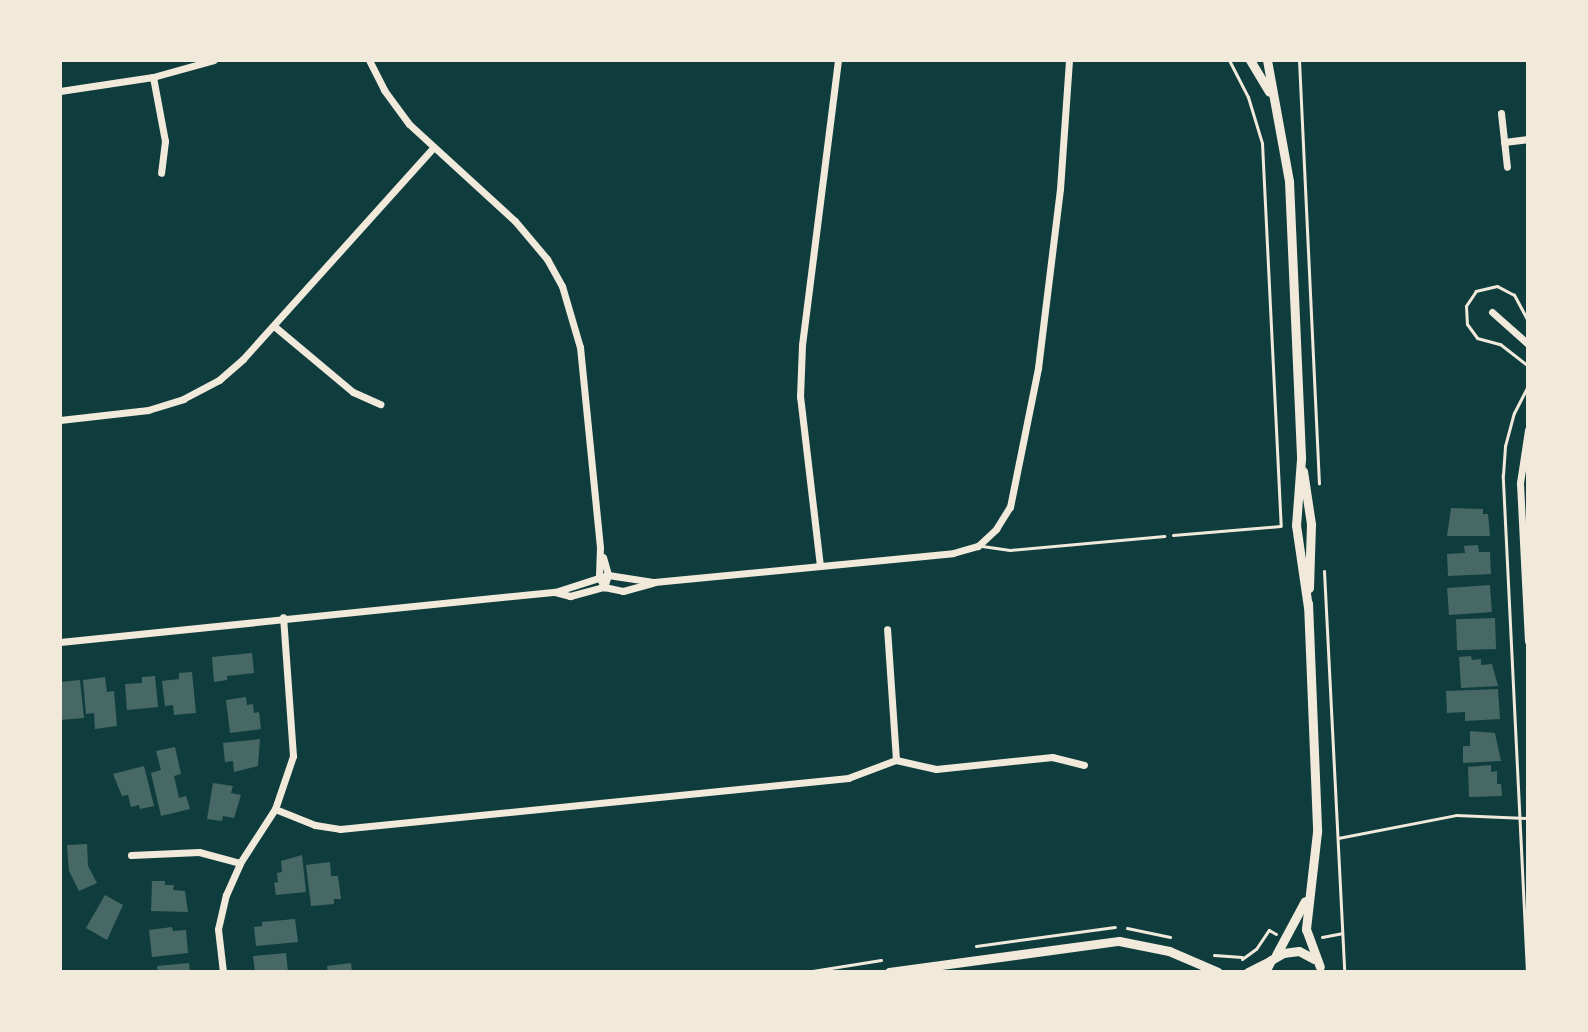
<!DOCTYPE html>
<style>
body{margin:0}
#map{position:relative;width:1588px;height:1032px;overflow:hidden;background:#0f3d3e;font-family:"DM Sans",sans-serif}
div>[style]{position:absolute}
.building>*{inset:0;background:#486865;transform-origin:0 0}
.path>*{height:3px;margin:-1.5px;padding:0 1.5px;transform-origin:1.5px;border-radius:1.5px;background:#f1e9da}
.service>*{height:3px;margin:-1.5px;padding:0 1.5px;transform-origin:1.5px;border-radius:1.5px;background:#f1e9da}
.minor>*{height:7px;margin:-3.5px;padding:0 3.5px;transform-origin:3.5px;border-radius:3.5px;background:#f1e9da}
.tertiary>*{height:9px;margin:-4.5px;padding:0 4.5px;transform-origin:4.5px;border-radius:4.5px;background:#f1e9da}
span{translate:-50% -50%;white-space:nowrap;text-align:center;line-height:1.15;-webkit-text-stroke:8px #f1e9da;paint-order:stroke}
.frame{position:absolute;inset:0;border:62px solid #f1e9da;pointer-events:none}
</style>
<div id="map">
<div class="building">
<i style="clip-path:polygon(1451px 508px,1483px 509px,1483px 514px,1488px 514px,1490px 536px,1447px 536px)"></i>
<i style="clip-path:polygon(1478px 545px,1479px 552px,1490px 552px,1491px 574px,1448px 576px,1447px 554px,1465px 553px,1464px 546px)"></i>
<i style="left:1490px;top:585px;width:27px;height:43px;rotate:86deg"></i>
<i style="left:1495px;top:618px;width:31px;height:39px;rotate:88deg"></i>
<i style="clip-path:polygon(252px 653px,254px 673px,227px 676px,227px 680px,214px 682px,212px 657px)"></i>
<i style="clip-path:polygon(1471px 656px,1472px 660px,1481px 659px,1481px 665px,1492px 664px,1498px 686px,1461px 688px,1459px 657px)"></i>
<i style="clip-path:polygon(192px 672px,196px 713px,174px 715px,173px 705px,165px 706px,162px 681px,179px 679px,179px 673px)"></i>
<i style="clip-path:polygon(155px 676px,158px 707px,127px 710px,125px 684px,142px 683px,142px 677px)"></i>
<i style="clip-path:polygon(105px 677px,107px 692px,114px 691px,117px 726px,95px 729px,94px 713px,86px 714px,83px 680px)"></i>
<i style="clip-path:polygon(80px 680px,84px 718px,60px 720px,60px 682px)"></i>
<i style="clip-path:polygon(1498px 689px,1500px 719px,1465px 721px,1465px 712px,1447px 713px,1446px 691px)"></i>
<i style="clip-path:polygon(246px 697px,247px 705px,253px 704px,254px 713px,259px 712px,261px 729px,230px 733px,226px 700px)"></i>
<i style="clip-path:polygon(1470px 731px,1495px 733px,1501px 761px,1463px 763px,1463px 746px,1470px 746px)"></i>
<i style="clip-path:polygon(260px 739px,258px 766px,234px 772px,233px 761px,225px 762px,223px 743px)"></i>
<i style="clip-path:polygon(175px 747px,181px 774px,174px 776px,179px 798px,186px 796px,190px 809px,161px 816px,151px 773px,161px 770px,156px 751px)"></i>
<i style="clip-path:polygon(1491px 765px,1491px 772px,1497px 771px,1497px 784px,1501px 784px,1502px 796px,1469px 797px,1468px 767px)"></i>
<i style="clip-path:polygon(144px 766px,154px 806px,140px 809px,139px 805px,131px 807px,128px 795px,122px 796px,113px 774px)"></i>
<i style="clip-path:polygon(213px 783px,233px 786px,231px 793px,241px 795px,234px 818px,223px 816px,222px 821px,207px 819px)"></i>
<i style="clip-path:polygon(87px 844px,88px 866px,97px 883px,79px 891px,69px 871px,67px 845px)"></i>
<i style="clip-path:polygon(302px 855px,306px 892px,276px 895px,274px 883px,278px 882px,277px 873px,282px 872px,281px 861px)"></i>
<i style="clip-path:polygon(330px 862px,331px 876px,338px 876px,341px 899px,334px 899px,334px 904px,311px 906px,306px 865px)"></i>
<i style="clip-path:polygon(152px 881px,165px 881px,165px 885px,174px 885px,173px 890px,185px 891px,188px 912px,151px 911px)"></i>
<i style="clip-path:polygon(105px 895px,123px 905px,107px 940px,86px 928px)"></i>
<i style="clip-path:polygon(295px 919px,298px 942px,256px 946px,254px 927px,262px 926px,262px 922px)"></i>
<i style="clip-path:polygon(172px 927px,173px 931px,186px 930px,188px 953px,152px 957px,149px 930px)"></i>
<i style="clip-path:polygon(286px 953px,288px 972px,255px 972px,253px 956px)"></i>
<i style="clip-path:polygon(189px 963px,190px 972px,158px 972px,157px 966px)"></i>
<i style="clip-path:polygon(351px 963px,352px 972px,328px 972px,327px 966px)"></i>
</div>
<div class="path">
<i style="left:1229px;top:60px;width:42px;rotate:62.8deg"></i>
<i style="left:1248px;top:97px;width:48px;rotate:73.1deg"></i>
<i style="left:1262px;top:143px;width:383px;rotate:87.2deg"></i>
<i style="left:1299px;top:60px;width:424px;rotate:87.3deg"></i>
<i style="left:1528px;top:321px;width:30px;rotate:-118deg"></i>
<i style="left:1514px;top:295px;width:19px;rotate:-152deg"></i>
<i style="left:1497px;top:286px;width:22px;rotate:167deg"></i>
<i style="left:1476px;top:291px;width:18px;rotate:124deg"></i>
<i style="left:1466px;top:306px;width:18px;rotate:87deg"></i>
<i style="left:1467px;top:324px;width:17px;rotate:54deg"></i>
<i style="left:1477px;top:338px;width:24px;rotate:15deg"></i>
<i style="left:1500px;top:344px;width:36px;rotate:38deg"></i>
<i style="left:1173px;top:535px;width:108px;rotate:-4.8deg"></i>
<i style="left:1324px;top:571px;width:401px;rotate:87.1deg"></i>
<i style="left:1338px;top:838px;width:120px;rotate:-11deg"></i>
<i style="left:1456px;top:815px;width:72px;rotate:2.4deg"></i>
<i style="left:1127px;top:928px;width:44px;rotate:11.8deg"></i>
<i style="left:1322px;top:937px;width:20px;rotate:-11deg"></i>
<i style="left:976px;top:946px;width:140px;rotate:-7.8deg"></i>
<i style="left:1214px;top:955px;width:28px;rotate:4deg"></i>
<i style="left:1242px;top:959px;width:17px;rotate:-36deg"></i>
<i style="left:1256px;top:949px;width:23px;rotate:-56deg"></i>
<i style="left:1269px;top:930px;width:8px;rotate:30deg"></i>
<i style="left:806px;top:972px;width:76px;rotate:-9.1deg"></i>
<i style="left:1527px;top:972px;width:498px;rotate:-92.8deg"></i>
<i style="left:1503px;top:475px;width:29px;rotate:-86deg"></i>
<i style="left:1505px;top:446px;width:34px;rotate:-75deg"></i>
<i style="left:1514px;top:413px;width:31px;rotate:-63deg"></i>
</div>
<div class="service">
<i style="left:982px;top:546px;width:28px;rotate:8deg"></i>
<i style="left:1010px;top:550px;width:155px;rotate:-5.2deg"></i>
</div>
<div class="minor">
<i style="left:369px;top:60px;width:34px;rotate:63deg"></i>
<i style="left:384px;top:90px;width:42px;rotate:53.7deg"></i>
<i style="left:409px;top:124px;width:144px;rotate:42.5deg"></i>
<i style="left:515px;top:221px;width:50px;rotate:49.9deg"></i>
<i style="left:547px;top:259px;width:31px;rotate:61deg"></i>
<i style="left:562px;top:286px;width:64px;rotate:73.6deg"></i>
<i style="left:580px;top:347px;width:201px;rotate:84.3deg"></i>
<i style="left:600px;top:547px;width:29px;rotate:92deg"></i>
<i style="left:599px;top:576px;width:12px;rotate:66deg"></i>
<i style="left:153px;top:77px;width:65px;rotate:79.4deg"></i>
<i style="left:165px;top:141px;width:32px;rotate:97deg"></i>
<i style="left:60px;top:91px;width:94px;rotate:-8.6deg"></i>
<i style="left:153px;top:77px;width:63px;rotate:-15.6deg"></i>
<i style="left:1501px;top:113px;width:54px;rotate:83.7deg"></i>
<i style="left:1504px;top:142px;width:24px;rotate:-7deg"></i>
<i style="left:1492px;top:312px;width:48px;rotate:41.6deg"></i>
<i style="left:274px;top:326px;width:103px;rotate:39.9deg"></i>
<i style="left:353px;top:392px;width:30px;rotate:24deg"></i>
<i style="left:60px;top:420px;width:89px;rotate:-6.5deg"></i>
<i style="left:148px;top:410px;width:37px;rotate:-17deg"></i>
<i style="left:183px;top:399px;width:41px;rotate:-27.8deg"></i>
<i style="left:219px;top:380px;width:32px;rotate:-41deg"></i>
<i style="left:243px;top:359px;width:285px;rotate:-48deg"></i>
<i style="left:1528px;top:430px;width:54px;rotate:98.6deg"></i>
<i style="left:1520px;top:483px;width:158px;rotate:87.1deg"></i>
<i style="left:603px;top:557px;width:19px;rotate:74deg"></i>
<i style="left:608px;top:575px;width:13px;rotate:108deg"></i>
<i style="left:820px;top:566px;width:170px;rotate:-96.7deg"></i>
<i style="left:800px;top:397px;width:52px;rotate:-87.8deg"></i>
<i style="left:802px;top:345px;width:287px;rotate:-82.8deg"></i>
<i style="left:555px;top:592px;width:56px;rotate:-17.8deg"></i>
<i style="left:608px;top:575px;width:47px;rotate:8.7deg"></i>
<i style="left:654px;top:582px;width:300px;rotate:-5.5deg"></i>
<i style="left:953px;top:553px;width:26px;rotate:-16deg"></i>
<i style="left:978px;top:546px;width:25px;rotate:-43deg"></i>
<i style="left:996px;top:529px;width:26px;rotate:-58deg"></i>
<i style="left:1010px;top:507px;width:142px;rotate:-78.6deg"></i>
<i style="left:1038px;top:368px;width:180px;rotate:-83deg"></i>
<i style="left:1060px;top:189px;width:129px;rotate:-86deg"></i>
<i style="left:60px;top:642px;width:498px;rotate:-5.8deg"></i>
<i style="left:555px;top:592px;width:16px;rotate:15deg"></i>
<i style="left:570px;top:596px;width:35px;rotate:-15deg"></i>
<i style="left:604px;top:587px;width:19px;rotate:12deg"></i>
<i style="left:623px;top:591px;width:30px;rotate:-15deg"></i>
<i style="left:896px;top:760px;width:41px;rotate:12.7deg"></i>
<i style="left:936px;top:769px;width:117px;rotate:-5.9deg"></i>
<i style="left:1052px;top:757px;width:33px;rotate:14deg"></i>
<i style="left:275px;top:809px;width:43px;rotate:21.8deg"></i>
<i style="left:315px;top:825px;width:25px;rotate:9deg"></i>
<i style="left:340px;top:829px;width:511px;rotate:-5.73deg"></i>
<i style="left:848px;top:778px;width:51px;rotate:-20.6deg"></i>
<i style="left:896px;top:760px;width:131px;rotate:-93.9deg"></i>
<i style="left:131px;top:855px;width:68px;rotate:-2.5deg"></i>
<i style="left:199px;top:852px;width:42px;rotate:15deg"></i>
<i style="left:223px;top:972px;width:43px;rotate:-96.6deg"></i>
<i style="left:218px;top:929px;width:35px;rotate:-77deg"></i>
<i style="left:226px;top:895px;width:35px;rotate:-66deg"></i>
<i style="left:240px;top:863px;width:64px;rotate:-57.1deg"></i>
<i style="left:275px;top:809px;width:56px;rotate:-71.2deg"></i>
<i style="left:293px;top:756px;width:139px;rotate:-94.1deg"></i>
</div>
<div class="tertiary">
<i style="left:1250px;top:60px;width:37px;rotate:59deg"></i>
<i style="left:1267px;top:60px;width:123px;rotate:79.7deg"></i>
<i style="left:1289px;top:181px;width:278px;rotate:87.5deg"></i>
<i style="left:1301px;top:459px;width:66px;rotate:94.3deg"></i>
<i style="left:1296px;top:525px;width:83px;rotate:81.7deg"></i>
<i style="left:1303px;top:471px;width:54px;rotate:81.4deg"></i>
<i style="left:1311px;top:524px;width:64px;rotate:91.8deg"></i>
<i style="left:1308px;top:603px;width:229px;rotate:87.7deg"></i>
<i style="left:1317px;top:832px;width:98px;rotate:96.5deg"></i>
<i style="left:1306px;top:929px;width:40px;rotate:69.8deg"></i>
<i style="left:1276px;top:955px;width:61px;rotate:-61.8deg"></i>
<i style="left:889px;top:972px;width:232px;rotate:-7.7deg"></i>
<i style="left:1119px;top:941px;width:51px;rotate:11.3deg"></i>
<i style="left:1169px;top:951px;width:53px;rotate:23.2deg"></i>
<i style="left:1248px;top:972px;width:25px;rotate:-27deg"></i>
<i style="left:1265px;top:972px;width:13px;rotate:-63deg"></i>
<i style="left:1271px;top:960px;width:14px;rotate:-30deg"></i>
<i style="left:1283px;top:953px;width:16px;rotate:-7deg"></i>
<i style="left:1299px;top:951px;width:17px;rotate:28deg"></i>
</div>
<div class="frame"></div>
</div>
